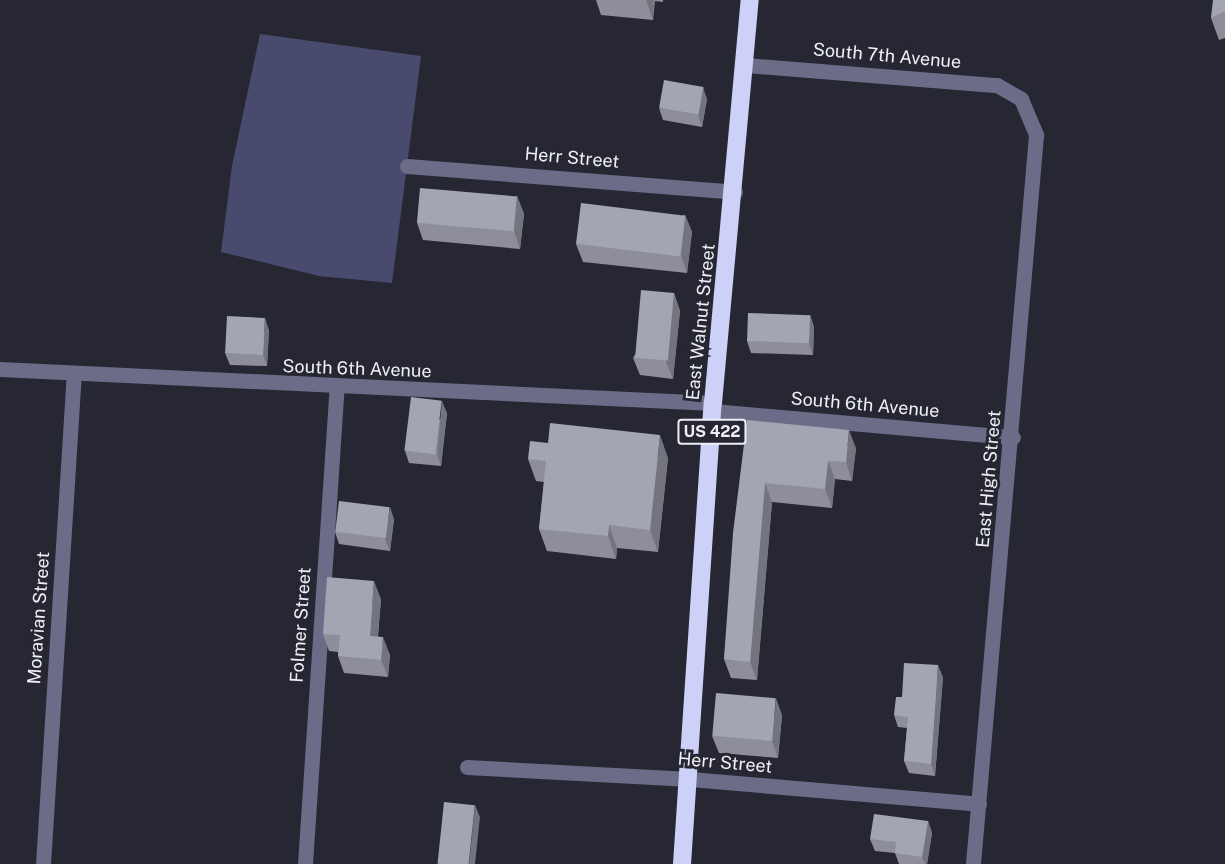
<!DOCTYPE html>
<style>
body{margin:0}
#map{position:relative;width:1225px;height:864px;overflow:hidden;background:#262732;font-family:"Public Sans",sans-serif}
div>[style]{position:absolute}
.green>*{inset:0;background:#494b6e}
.street>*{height:15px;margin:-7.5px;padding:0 7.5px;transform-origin:7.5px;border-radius:7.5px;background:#6b6d88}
.highway>*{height:18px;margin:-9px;padding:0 9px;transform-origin:9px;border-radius:9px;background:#cdd1f8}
.wall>*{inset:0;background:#8d8e9a}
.shaded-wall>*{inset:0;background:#73747d}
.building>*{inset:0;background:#a4a5b3;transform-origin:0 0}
span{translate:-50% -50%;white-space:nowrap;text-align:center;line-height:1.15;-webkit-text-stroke:6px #262732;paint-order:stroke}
.shield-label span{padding:2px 4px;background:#262732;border:2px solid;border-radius:4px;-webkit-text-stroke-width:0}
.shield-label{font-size:16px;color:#eeeff6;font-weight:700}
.street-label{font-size:18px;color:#eeeff6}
</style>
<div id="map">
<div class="green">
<i style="clip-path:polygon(260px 34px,421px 56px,392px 283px,319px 276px,221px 252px,232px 166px)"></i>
</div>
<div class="street">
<i style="left:746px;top:65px;width:252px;rotate:4.6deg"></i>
<i style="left:997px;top:85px;width:28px;rotate:30deg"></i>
<i style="left:1021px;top:99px;width:39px;rotate:67deg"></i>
<i style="left:1036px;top:135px;width:732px;rotate:94.94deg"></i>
<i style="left:407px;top:166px;width:329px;rotate:4.5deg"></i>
<i style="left:0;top:369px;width:714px;rotate:2.73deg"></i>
<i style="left:713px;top:411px;width:301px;rotate:5deg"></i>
<i style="left:467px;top:767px;width:223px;rotate:3.1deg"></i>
<i style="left:690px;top:779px;width:290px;rotate:4.9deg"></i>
<i style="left:43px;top:864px;width:490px;rotate:-86.4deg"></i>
<i style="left:305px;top:864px;width:477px;rotate:-86.2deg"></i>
</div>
<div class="highway">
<i style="left:682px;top:864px;width:462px;rotate:-86.2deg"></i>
<i style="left:713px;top:403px;width:405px;rotate:-84.8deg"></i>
</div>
<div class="wall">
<i style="clip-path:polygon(596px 0,663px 0,663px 2px,655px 1px,653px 20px,601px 15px)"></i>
<i style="clip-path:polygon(1225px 0,1225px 38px,1219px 40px,1211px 18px)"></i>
<i style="clip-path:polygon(707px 99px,702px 127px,663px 120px,659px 108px)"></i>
<i style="clip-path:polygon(517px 196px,524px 214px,520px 249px,423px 240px,417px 223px)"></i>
<i style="clip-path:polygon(685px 215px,692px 232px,687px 273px,583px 262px,576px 244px)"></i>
<i style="clip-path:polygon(674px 293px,680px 311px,673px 379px,640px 375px,633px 358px)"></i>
<i style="clip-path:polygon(810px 315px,814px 327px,813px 355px,751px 353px,747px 341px)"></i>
<i style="clip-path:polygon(269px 330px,267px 366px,230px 365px,225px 353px)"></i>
<i style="clip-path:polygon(447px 413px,441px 466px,409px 463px,405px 451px)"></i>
<i style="clip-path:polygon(747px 420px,856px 448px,852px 481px,835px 479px,832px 508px,772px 502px,757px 680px,731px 678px,724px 659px)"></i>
<i style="clip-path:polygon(668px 458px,658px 552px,617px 548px,616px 559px,547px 551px,539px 529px,544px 482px,536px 481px,528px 459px)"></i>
<i style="clip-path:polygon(394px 519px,390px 551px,339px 544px,335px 532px)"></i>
<i style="clip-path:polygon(381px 599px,378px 637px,390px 655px,388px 677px,344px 673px,338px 656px,338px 652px,329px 651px,323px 634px)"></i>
<i style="clip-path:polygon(943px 677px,935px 776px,909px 773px,904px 761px,907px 728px,898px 727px,894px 715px,902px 697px)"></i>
<i style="clip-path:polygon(782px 715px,778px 758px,719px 753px,712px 736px)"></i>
<i style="clip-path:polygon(928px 821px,932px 833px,927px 864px,899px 864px,895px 853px,875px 851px,870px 839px)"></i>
</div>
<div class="shaded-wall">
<i style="clip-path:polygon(646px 0,654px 0,653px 20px)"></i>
<i style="clip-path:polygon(703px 87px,707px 99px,702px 127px,698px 115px)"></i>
<i style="clip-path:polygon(517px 196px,524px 214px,520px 249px,514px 231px)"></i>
<i style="clip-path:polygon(685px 215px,692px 232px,687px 273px,681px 256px)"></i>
<i style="clip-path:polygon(674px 293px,680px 311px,673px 379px,666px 362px)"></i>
<i style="clip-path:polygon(810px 315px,814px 327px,813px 355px,809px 344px)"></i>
<i style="clip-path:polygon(265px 318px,269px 330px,267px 366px,263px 355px)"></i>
<i style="clip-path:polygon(442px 401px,447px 413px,441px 466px,437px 454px)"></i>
<i style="clip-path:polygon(849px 430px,856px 448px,852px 481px,846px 462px)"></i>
<i style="clip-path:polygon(660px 435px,668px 458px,658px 552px,650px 530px)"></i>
<i style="clip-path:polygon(828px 461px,835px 479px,832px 508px,825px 489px)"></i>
<i style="clip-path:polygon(765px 483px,772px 502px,757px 680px,750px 662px)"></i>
<i style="clip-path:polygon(390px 507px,394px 519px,390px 551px,385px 539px)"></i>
<i style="clip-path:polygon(609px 525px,617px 548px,616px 559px,608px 536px)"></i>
<i style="clip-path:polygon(374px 581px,381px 599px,376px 653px,370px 636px)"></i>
<i style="clip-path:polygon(383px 637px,390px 655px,388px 677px,381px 660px)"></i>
<i style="clip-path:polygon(938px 665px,943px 677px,935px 776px,931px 764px)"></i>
<i style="clip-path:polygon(776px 698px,782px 715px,778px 758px,772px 741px)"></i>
<i style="clip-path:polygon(475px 805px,480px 817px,475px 864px,469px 864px)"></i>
<i style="clip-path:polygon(928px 821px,932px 833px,927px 864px,925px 864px,922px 857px)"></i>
</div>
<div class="building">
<i style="clip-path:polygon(1213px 0,1225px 0,1225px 11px,1211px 18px)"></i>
<i style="left:664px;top:80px;width:40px;height:28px;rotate:10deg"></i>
<i style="left:420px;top:188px;width:97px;height:35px;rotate:5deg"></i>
<i style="left:581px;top:203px;width:105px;height:41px;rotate:7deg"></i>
<i style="left:641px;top:290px;width:33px;height:68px;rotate:5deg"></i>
<i style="left:748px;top:313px;width:62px;height:28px;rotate:2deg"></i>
<i style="left:227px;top:316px;width:38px;height:37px;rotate:3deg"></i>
<i style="left:411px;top:397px;width:31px;height:54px;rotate:7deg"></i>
<i style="clip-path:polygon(747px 420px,849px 430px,846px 462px,828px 461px,825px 489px,765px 483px,750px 662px,724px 659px,733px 533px)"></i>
<i style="clip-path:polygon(550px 423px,660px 435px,650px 530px,609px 525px,608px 536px,539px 529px,546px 461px,528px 459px,530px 441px,548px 443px)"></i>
<i style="left:339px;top:501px;width:51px;height:31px;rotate:7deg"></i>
<i style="clip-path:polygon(327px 577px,374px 581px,370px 636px,383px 637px,381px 660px,338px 656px,340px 635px,323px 634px)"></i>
<i style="clip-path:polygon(904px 663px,938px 665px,931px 764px,904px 761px,908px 717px,894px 715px,896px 697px,902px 697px)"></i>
<i style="left:716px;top:693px;width:60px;height:43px;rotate:5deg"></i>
<i style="left:444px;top:802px;width:31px;height:62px;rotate:6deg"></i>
<i style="clip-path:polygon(874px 814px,928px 821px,922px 857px,895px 853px,896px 842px,870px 839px)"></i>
</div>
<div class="shield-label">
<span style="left:712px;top:432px">US 422</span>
</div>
<div class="street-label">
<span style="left:887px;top:56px;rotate:5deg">South 7th Avenue</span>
<span style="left:572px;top:158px;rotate:5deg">Herr Street</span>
<span style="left:701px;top:322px;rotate:-84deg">East Walnut Street</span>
<span style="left:357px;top:369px;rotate:2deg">South 6th Avenue</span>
<span style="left:865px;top:405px;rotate:5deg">South 6th Avenue</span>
<span style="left:989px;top:479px;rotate:-85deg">East High Street</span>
<span style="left:39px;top:618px;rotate:-86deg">Moravian Street</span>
<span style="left:301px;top:625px;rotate:-86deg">Folmer Street</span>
<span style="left:725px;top:763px;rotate:5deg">Herr Street</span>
</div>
</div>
